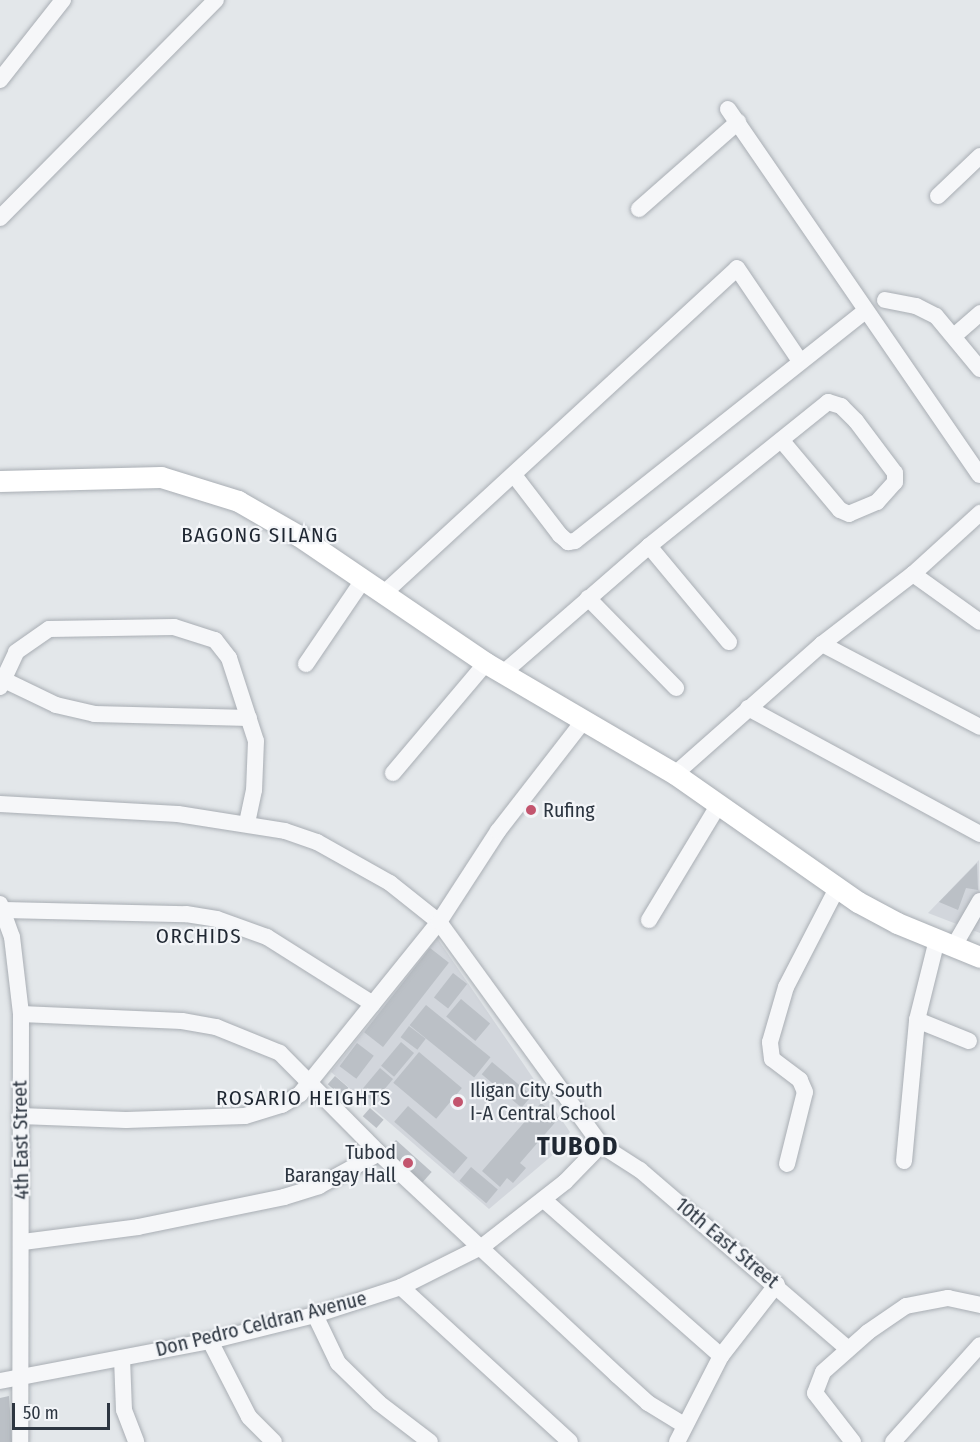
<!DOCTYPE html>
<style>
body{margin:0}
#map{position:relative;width:980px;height:1442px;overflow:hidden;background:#e3e7ea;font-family:"Fira Sans Condensed",sans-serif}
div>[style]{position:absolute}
.built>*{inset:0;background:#d2d6dc}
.building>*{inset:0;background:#bbc0c6;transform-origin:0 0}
.roads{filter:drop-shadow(0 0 2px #a9aeb4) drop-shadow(0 0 2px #a9aeb4)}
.minor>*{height:16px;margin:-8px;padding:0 8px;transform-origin:8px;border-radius:8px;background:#f6f7f9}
.major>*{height:21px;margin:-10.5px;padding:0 10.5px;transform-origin:10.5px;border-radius:10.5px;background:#fff}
.dots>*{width:16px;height:16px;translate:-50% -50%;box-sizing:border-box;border:3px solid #f3f5f8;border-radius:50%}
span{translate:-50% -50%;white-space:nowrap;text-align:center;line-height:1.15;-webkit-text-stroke:4.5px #f3f5f8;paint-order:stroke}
.poi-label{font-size:20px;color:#2d3641}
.left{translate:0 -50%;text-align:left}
.right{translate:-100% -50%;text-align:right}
.street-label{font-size:20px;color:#2d3641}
.neighbourhood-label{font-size:21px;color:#1f2732;letter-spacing:1.5px}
.district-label{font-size:26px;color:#1f2732;font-weight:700;letter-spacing:1.5px}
.scale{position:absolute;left:12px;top:1403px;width:98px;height:27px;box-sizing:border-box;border:3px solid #2d3641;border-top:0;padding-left:8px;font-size:18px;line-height:21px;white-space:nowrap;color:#2d3641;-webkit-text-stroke:4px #f3f5f8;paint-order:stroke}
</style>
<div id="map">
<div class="built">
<i style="clip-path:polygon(979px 860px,980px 933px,928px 913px)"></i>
<i style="clip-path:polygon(437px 938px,570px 1132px,555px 1153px,489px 1209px,331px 1072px)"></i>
</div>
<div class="building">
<i style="clip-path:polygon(977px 863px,978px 890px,966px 888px,958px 910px,939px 902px)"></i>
<i style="left:430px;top:948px;width:24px;height:107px;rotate:38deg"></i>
<i style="left:453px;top:973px;width:18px;height:31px;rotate:38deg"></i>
<i style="left:461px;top:999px;width:38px;height:23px;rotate:40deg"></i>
<i style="left:426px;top:1005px;width:83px;height:26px;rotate:39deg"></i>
<i style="left:409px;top:1026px;width:21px;height:14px;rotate:37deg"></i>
<i style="left:401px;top:1042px;width:17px;height:31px;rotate:40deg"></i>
<i style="left:357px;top:1043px;width:21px;height:29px;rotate:37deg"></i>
<i style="left:419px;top:1052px;width:56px;height:40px;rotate:40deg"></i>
<i style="left:492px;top:1062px;width:52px;height:16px;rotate:40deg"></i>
<i style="left:380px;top:1068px;width:17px;height:30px;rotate:40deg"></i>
<i style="left:335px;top:1076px;width:18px;height:11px;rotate:41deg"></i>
<i style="clip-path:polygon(541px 1103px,559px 1118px,520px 1163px,526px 1168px,513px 1183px,507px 1178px,500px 1187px,482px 1171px)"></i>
<i style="left:408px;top:1106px;width:79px;height:21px;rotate:41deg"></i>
<i style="left:370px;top:1108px;width:18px;height:11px;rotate:41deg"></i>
<i style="left:396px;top:1140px;width:48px;height:19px;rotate:42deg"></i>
<i style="left:471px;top:1167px;width:35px;height:18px;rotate:40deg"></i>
<i style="clip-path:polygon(9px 1396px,12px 1442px,0 1442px,0 1398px)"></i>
</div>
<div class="roads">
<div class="minor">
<i style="left:0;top:80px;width:102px;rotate:-51.8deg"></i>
<i style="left:728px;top:109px;width:444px;rotate:55.5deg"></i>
<i style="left:938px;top:196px;width:58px;rotate:-43.6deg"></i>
<i style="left:639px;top:209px;width:132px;rotate:-41.3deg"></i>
<i style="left:0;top:218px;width:307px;rotate:-45.3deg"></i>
<i style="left:885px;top:300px;width:32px;rotate:11deg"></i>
<i style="left:916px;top:306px;width:22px;rotate:27deg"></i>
<i style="left:936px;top:316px;width:69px;rotate:50.3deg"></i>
<i style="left:954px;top:336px;width:35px;rotate:-41deg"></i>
<i style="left:514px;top:475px;width:76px;rotate:52.5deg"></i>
<i style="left:560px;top:535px;width:11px;rotate:41deg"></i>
<i style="left:568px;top:542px;width:7px;rotate:-8deg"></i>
<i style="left:575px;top:541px;width:370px;rotate:-38.4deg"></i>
<i style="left:649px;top:546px;width:125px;rotate:50.2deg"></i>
<i style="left:913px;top:574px;width:82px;rotate:35.6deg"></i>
<i style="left:383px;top:594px;width:481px;rotate:-42.6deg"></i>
<i style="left:737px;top:268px;width:112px;rotate:55.9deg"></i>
<i style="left:588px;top:598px;width:126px;rotate:45.6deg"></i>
<i style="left:822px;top:644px;width:178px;rotate:27.7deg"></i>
<i style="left:306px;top:664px;width:102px;rotate:-55.8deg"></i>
<i style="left:503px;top:673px;width:194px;rotate:-41deg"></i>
<i style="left:649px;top:546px;width:230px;rotate:-38.8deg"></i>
<i style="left:828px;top:402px;width:14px;rotate:17deg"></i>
<i style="left:841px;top:406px;width:21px;rotate:45deg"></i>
<i style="left:856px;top:421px;width:65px;rotate:53.1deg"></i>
<i style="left:895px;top:473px;width:9px;rotate:90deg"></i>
<i style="left:895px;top:482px;width:27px;rotate:132deg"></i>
<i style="left:877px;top:502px;width:30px;rotate:157deg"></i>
<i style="left:849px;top:514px;width:10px;rotate:-156deg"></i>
<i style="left:840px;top:510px;width:90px;rotate:-130deg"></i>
<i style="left:0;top:678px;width:62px;rotate:25.7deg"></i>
<i style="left:56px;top:705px;width:39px;rotate:13deg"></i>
<i style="left:94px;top:714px;width:155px;rotate:1.5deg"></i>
<i style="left:0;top:687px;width:38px;rotate:-65deg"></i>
<i style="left:16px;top:652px;width:40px;rotate:-34.9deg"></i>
<i style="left:49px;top:629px;width:125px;rotate:-0.9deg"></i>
<i style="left:174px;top:627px;width:43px;rotate:17.6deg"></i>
<i style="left:215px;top:640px;width:23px;rotate:52deg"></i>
<i style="left:229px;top:658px;width:87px;rotate:72deg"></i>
<i style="left:256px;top:741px;width:49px;rotate:92.3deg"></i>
<i style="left:254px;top:790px;width:35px;rotate:102deg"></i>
<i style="left:748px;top:708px;width:264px;rotate:28.5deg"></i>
<i style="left:393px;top:773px;width:144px;rotate:-49.8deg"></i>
<i style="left:675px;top:774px;width:196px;rotate:-41.5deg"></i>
<i style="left:822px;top:644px;width:115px;rotate:-37.6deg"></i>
<i style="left:913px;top:574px;width:91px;rotate:-42.3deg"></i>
<i style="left:0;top:804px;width:178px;rotate:3.2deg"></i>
<i style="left:178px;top:814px;width:108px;rotate:9deg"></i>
<i style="left:285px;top:831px;width:34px;rotate:19deg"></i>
<i style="left:317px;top:842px;width:84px;rotate:29.3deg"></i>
<i style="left:390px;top:883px;width:63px;rotate:38.5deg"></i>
<i style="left:439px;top:922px;width:276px;rotate:54deg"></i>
<i style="left:601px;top:1145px;width:46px;rotate:32.7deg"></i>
<i style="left:640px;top:1170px;width:274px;rotate:40.7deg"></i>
<i style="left:0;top:904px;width:35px;rotate:70deg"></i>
<i style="left:12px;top:937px;width:78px;rotate:83.3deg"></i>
<i style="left:21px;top:1014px;width:428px;rotate:90.1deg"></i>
<i style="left:4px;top:910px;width:182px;rotate:1.3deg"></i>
<i style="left:186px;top:914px;width:31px;rotate:9deg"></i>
<i style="left:217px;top:919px;width:53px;rotate:19.8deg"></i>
<i style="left:267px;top:937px;width:125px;rotate:32.3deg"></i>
<i style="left:649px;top:920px;width:135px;rotate:-58.9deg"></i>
<i style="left:954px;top:946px;width:52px;rotate:-60deg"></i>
<i style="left:21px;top:1014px;width:161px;rotate:2.5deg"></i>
<i style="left:182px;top:1021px;width:35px;rotate:10deg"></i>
<i style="left:216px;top:1027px;width:69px;rotate:22.1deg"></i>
<i style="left:280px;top:1053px;width:141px;rotate:45.3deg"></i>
<i style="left:379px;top:1153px;width:325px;rotate:43deg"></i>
<i style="left:617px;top:1375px;width:42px;rotate:42.1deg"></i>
<i style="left:648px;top:1403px;width:42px;rotate:31.4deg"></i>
<i style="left:917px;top:1020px;width:56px;rotate:22deg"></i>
<i style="left:20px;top:1116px;width:106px;rotate:2.2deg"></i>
<i style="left:126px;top:1120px;width:119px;rotate:-1.9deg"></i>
<i style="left:245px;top:1116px;width:39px;rotate:-17deg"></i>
<i style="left:282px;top:1105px;width:21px;rotate:-31deg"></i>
<i style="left:300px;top:1094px;width:221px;rotate:-51.1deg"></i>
<i style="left:439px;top:922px;width:108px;rotate:-57deg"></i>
<i style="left:498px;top:831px;width:140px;rotate:-52.2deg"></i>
<i style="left:904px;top:1161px;width:142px;rotate:-84.7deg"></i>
<i style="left:917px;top:1020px;width:82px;rotate:-76deg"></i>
<i style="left:787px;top:1164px;width:74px;rotate:-76deg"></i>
<i style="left:805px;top:1092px;width:13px;rotate:-113deg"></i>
<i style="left:800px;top:1080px;width:35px;rotate:-143deg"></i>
<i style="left:772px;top:1059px;width:17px;rotate:-97deg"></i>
<i style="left:770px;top:1042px;width:57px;rotate:-73.8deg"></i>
<i style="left:786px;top:987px;width:111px;rotate:-62.7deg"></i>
<i style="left:544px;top:1200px;width:236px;rotate:41.4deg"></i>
<i style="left:23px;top:1242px;width:116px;rotate:-7.4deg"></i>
<i style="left:138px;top:1227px;width:149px;rotate:-11.6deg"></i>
<i style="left:284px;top:1197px;width:37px;rotate:-17deg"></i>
<i style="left:319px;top:1186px;width:68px;rotate:-28.8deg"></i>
<i style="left:401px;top:1287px;width:229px;rotate:42.5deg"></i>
<i style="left:315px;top:1315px;width:53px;rotate:64.4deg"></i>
<i style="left:338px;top:1363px;width:57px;rotate:44.3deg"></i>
<i style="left:379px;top:1403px;width:64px;rotate:37.4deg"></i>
<i style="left:210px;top:1341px;width:85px;rotate:62.8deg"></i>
<i style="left:249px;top:1417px;width:35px;rotate:45deg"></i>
<i style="left:122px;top:1358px;width:52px;rotate:87.8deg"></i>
<i style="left:124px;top:1410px;width:34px;rotate:69deg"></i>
<i style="left:0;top:1381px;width:214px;rotate:-10.8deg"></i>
<i style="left:210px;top:1341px;width:108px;rotate:-13.9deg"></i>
<i style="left:315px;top:1315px;width:90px;rotate:-18deg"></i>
<i style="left:401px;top:1287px;width:92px;rotate:-26.6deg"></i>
<i style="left:483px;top:1246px;width:104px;rotate:-38deg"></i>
<i style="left:565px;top:1182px;width:52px;rotate:-45.8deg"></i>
<i style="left:677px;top:1442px;width:97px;rotate:-62.9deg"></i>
<i style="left:721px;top:1356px;width:91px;rotate:-52.1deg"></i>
<i style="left:853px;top:1442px;width:62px;rotate:-127.8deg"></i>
<i style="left:815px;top:1393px;width:22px;rotate:-69deg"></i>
<i style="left:823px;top:1372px;width:60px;rotate:-41.6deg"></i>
<i style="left:868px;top:1332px;width:46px;rotate:-34.4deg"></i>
<i style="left:906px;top:1306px;width:43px;rotate:-10.8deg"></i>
<i style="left:948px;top:1298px;width:33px;rotate:12deg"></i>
<i style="left:893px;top:1442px;width:130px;rotate:-48.1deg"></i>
</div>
<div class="major">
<i style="left:0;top:481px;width:161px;rotate:-1.4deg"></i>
<i style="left:161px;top:477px;width:81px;rotate:17.3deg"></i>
<i style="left:238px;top:501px;width:70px;rotate:29.8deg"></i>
<i style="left:299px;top:536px;width:226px;rotate:34.2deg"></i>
<i style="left:486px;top:663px;width:219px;rotate:30.4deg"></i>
<i style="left:675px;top:774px;width:223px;rotate:35deg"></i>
<i style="left:858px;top:902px;width:44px;rotate:28.3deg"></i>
<i style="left:897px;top:923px;width:90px;rotate:22.3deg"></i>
</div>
</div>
<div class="dots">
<i style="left:531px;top:810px;background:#c3556e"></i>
<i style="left:458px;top:1102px;background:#c3556e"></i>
<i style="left:408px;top:1163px;background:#c3556e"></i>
</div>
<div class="poi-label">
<span class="left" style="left:543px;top:810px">Rufing</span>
<span class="left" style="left:470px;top:1102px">Iligan City South<br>I-A Central School</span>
<span class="right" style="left:396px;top:1164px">Tubod<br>Barangay Hall</span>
</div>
<div class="street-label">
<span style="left:21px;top:1140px;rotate:-91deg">4th East Street</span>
<span style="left:727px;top:1243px;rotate:40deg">10th East Street</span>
<span style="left:261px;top:1324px;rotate:-14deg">Don Pedro Celdran Avenue</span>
</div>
<div class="neighbourhood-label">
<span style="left:260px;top:535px">BAGONG SILANG</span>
<span style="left:199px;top:936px">ORCHIDS</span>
<span style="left:304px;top:1098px">ROSARIO HEIGHTS</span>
</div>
<div class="district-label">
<span style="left:578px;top:1147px">TUBOD</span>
</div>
<div class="scale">50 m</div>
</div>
